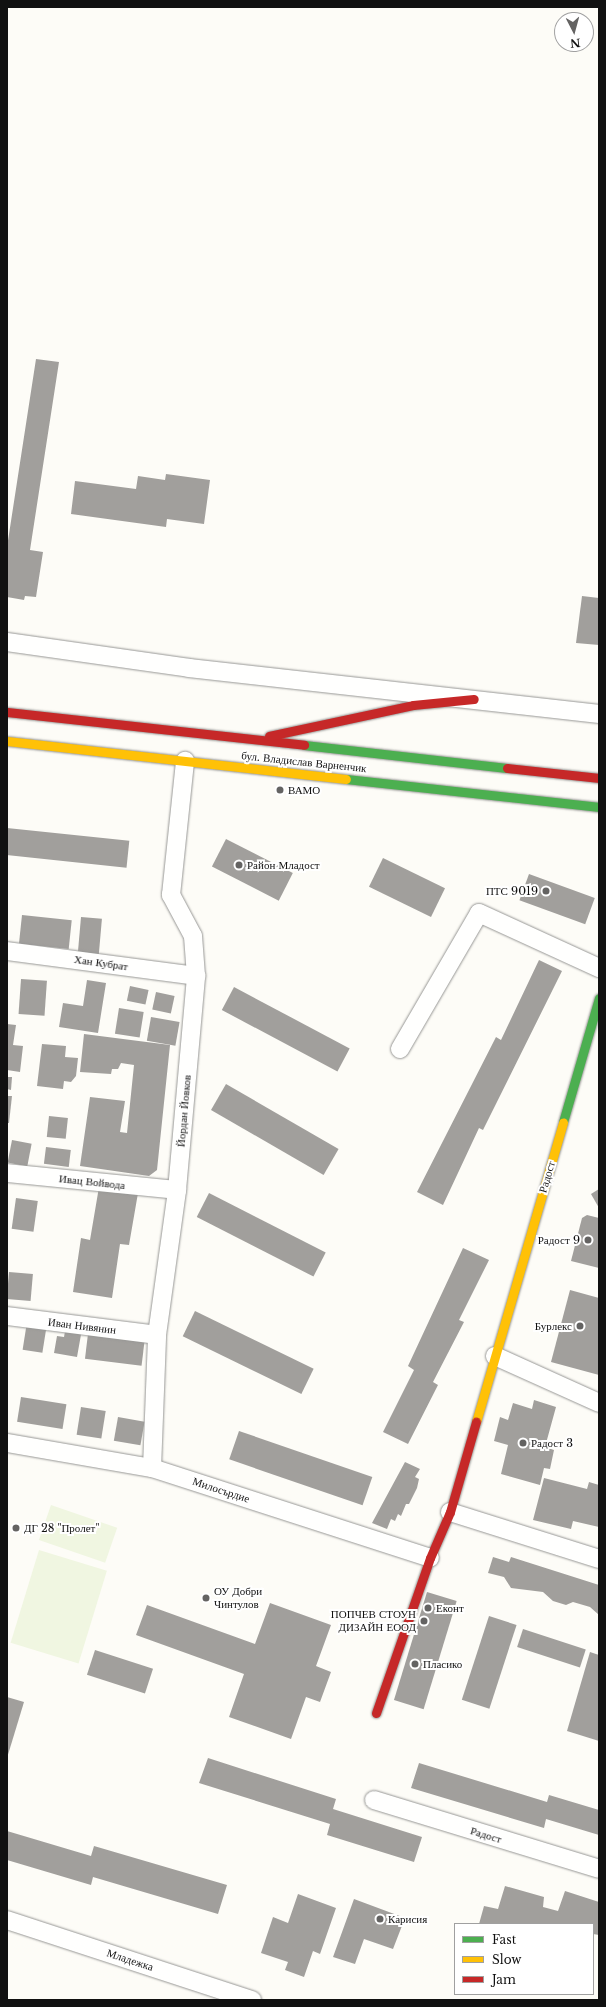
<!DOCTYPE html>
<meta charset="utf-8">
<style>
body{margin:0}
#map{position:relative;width:606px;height:2007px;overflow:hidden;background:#fdfcf7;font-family:"Libre Baskerville",serif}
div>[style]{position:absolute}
.pitch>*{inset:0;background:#f0f6e1;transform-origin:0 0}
.building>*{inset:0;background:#a19f9c;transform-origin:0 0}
.roads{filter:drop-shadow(0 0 1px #979795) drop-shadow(0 0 1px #979795)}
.street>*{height:18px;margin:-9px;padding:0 9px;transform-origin:9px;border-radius:9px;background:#fffffe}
.fast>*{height:9px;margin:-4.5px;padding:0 4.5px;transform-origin:4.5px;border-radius:4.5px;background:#4caf50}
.slow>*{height:9px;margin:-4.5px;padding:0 4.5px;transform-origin:4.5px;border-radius:4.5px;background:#ffc107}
.jam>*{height:9px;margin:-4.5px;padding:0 4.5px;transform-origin:4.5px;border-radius:4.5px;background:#c62828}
.dots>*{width:11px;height:11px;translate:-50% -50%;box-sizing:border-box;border:2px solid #fff;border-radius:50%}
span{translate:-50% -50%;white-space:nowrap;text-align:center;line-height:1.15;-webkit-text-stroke:4px #fff;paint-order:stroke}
.street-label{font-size:11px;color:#111}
.poi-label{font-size:11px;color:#111}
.left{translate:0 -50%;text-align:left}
.right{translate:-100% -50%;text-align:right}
.frame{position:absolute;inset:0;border:8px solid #111;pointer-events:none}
.legend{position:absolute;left:454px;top:1923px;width:140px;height:72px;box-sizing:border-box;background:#fff;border:1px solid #a0a0a0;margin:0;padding:5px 7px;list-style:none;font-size:12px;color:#111}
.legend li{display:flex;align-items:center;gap:8px;height:20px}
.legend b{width:20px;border:1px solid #a0a0a0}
.north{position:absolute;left:554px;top:12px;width:40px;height:40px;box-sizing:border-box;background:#fff;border:1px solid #a0a0a0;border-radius:50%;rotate:174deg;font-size:11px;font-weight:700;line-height:16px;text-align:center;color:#111}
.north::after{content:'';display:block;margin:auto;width:14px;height:18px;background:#646362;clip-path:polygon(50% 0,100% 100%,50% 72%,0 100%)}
</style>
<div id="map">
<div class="pitch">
<i style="left:51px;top:1505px;width:70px;height:37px;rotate:19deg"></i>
<i style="left:39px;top:1550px;width:71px;height:97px;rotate:17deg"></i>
</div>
<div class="building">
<i style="clip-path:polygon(36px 359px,59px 362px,30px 550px,43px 552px,36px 597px,25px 596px,24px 600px,7px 597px,7px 547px)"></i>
<i style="clip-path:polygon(166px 474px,210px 480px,204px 524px,167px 519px,166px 527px,71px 514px,75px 481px,136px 489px,138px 476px,165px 480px)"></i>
<i style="clip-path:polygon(582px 596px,599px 598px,599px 645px,576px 643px)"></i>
<i style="left:7px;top:828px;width:123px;height:27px;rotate:6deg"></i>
<i style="left:226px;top:839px;width:75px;height:31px;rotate:27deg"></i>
<i style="left:383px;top:858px;width:69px;height:32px;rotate:26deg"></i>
<i style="left:529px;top:874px;width:70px;height:28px;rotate:20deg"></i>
<i style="left:22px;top:915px;width:50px;height:29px;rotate:6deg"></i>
<i style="left:81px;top:917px;width:21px;height:36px;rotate:5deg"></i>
<i style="clip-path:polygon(539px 960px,562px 971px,483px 1130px,479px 1128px,443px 1205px,417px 1192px,496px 1037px,501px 1040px)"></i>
<i style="left:21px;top:979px;width:26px;height:35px;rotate:4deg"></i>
<i style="clip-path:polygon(87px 980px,106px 983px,98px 1033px,59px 1027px,63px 1003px,83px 1006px)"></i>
<i style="left:130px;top:986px;width:19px;height:15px;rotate:12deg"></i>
<i style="left:234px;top:987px;width:131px;height:26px;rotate:28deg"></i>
<i style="left:156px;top:992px;width:19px;height:18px;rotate:12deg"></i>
<i style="left:119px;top:1008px;width:25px;height:26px;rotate:9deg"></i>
<i style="left:151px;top:1017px;width:29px;height:24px;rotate:10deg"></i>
<i style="clip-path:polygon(7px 1024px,16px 1025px,13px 1045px,23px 1046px,20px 1072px,7px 1070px)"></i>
<i style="clip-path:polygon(84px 1034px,170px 1045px,157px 1170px,149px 1176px,80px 1166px,90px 1097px,125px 1101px,120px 1132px,127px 1133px,134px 1065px,121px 1063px,118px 1069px,112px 1069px,111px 1074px,80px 1072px)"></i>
<i style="clip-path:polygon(42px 1044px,66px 1046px,65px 1057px,78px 1058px,76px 1076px,71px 1082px,64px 1081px,63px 1089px,37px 1086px)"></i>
<i style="clip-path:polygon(7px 1077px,12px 1077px,11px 1090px,7px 1089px)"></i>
<i style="left:226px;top:1084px;width:130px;height:30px;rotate:30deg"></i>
<i style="clip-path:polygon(7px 1096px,12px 1096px,9px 1123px,7px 1123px)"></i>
<i style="left:49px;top:1116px;width:19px;height:21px;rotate:6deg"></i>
<i style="left:12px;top:1140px;width:20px;height:23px;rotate:11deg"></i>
<i style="left:46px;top:1147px;width:25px;height:17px;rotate:7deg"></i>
<i style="clip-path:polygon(99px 1187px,138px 1193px,129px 1245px,120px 1244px,112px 1298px,73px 1292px,81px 1238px,90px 1240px)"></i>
<i style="clip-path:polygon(599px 1189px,599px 1208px,591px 1194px)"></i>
<i style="left:209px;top:1193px;width:131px;height:27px;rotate:27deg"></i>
<i style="left:16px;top:1198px;width:22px;height:31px;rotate:8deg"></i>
<i style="clip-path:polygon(587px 1215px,599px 1218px,599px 1268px,571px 1261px,582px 1218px)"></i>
<i style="clip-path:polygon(463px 1248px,489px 1260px,459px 1320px,464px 1322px,433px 1382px,438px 1385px,408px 1444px,383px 1432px,414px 1370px,408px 1366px)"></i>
<i style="left:9px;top:1272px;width:24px;height:27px;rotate:5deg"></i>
<i style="clip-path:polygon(570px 1290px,599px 1298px,599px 1375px,551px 1362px)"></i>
<i style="left:195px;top:1311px;width:132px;height:28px;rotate:26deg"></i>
<i style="left:27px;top:1322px;width:20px;height:28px;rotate:9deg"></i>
<i style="clip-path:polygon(66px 1326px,82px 1329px,77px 1357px,54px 1353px,57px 1336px,64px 1337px)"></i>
<i style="left:88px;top:1334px;width:57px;height:25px;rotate:7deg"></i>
<i style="left:21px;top:1397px;width:46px;height:25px;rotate:9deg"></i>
<i style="clip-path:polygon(534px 1400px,556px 1407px,545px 1447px,554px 1450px,550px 1469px,544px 1468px,540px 1485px,501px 1474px,508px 1445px,494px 1441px,500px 1417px,508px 1420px,513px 1403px,532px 1409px)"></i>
<i style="left:81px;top:1407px;width:25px;height:28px;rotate:9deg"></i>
<i style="left:118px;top:1417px;width:27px;height:24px;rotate:10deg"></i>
<i style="left:239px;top:1431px;width:141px;height:30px;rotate:19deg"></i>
<i style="clip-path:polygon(405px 1462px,420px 1469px,415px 1477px,419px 1479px,417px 1488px,409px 1504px,406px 1504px,401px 1516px,398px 1514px,395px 1521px,391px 1519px,387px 1529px,372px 1523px)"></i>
<i style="clip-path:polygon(544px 1478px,587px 1489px,589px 1482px,599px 1485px,599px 1527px,573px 1521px,571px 1529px,533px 1520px)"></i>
<i style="clip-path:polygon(493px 1557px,509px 1562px,511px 1557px,599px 1585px,599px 1615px,590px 1607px,573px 1602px,566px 1605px,553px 1601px,543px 1592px,511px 1588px,504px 1577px,488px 1573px)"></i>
<i style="left:427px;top:1592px;width:31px;height:113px;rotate:17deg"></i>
<i style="clip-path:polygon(270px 1603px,331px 1625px,316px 1666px,331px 1672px,320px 1702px,306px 1697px,291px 1739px,229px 1717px,244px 1674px,136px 1635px,147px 1605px,255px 1644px)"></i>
<i style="left:489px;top:1616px;width:29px;height:88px;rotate:18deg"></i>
<i style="left:523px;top:1629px;width:66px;height:19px;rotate:18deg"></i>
<i style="left:95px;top:1650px;width:61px;height:26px;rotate:18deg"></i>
<i style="clip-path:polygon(590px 1652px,599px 1655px,599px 1741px,567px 1731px)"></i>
<i style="clip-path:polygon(7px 1697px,24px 1702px,7px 1758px)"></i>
<i style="clip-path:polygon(208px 1758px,336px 1799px,333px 1809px,422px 1837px,414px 1862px,327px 1835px,330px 1824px,199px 1783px)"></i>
<i style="clip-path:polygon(419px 1763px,547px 1802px,549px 1795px,599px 1810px,599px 1835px,546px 1819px,544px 1828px,411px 1788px)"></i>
<i style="clip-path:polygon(7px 1831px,91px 1856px,94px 1846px,227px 1885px,218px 1914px,93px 1877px,91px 1885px,7px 1860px)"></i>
<i style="clip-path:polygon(505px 1886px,544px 1897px,543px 1907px,558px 1911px,565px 1891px,599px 1902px,599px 1935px,593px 1934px,593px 1924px,479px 1924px,484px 1906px,498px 1909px)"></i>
<i style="clip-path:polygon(298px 1894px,336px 1908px,320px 1954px,313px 1951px,304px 1977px,285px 1970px,288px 1962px,261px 1953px,273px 1917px,288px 1923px)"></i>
<i style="clip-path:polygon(354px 1899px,405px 1918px,393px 1949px,364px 1939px,355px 1964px,333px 1957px)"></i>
</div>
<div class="roads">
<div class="street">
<i style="left:7px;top:642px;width:184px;rotate:8.1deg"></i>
<i style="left:189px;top:668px;width:413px;rotate:6.4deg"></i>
<i style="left:7px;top:951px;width:191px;rotate:7.5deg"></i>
<i style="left:400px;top:1049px;width:157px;rotate:-59.8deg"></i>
<i style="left:479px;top:913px;width:132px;rotate:24.6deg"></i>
<i style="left:7px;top:1173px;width:171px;rotate:5.7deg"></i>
<i style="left:7px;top:1316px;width:151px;rotate:7.2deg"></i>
<i style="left:495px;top:1356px;width:114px;rotate:24.3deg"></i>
<i style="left:7px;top:1443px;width:147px;rotate:9.8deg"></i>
<i style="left:152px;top:1468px;width:292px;rotate:17.9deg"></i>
<i style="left:152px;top:1468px;width:133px;rotate:-87.8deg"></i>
<i style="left:157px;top:1335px;width:146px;rotate:-82.1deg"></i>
<i style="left:177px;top:1190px;width:215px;rotate:-84.9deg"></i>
<i style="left:196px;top:976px;width:40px;rotate:-94.3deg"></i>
<i style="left:193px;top:936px;width:47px;rotate:-118.2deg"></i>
<i style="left:171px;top:895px;width:135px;rotate:-84deg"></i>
<i style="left:450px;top:1512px;width:156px;rotate:17.5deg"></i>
<i style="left:374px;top:1800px;width:235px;rotate:17deg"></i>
<i style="left:7px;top:1920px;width:258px;rotate:18.1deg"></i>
</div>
<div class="fast">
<i style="left:304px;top:745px;width:204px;rotate:6.5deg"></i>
<i style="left:346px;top:779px;width:255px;rotate:6.3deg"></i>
<i style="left:563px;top:1122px;width:129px;rotate:-73.8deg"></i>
</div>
<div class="slow">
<i style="left:7px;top:741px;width:341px;rotate:6.4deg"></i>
<i style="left:476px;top:1422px;width:312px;rotate:-73.8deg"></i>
</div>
<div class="jam">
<i style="left:7px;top:712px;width:299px;rotate:6.3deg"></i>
<i style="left:269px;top:736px;width:147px;rotate:-12.1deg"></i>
<i style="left:413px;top:705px;width:61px;rotate:-5.6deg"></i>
<i style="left:507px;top:768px;width:93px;rotate:6.2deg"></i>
<i style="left:376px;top:1713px;width:164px;rotate:-70.8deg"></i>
<i style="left:430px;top:1558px;width:50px;rotate:-66.5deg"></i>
<i style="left:450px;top:1512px;width:94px;rotate:-73.9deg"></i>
</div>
</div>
<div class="dots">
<i style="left:280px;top:790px;background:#646362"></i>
<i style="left:239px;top:865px;background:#646362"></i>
<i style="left:546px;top:891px;background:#646362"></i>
<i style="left:588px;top:1240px;background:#646362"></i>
<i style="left:580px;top:1326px;background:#646362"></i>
<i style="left:523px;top:1443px;background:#646362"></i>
<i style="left:16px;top:1528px;background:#646362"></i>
<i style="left:206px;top:1598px;background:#646362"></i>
<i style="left:428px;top:1608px;background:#646362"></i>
<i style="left:424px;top:1621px;background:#646362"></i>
<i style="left:415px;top:1664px;background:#646362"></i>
<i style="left:380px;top:1919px;background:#646362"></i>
</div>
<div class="street-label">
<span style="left:304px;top:762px;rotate:6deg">бул. Владислав Варненчик</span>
<span style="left:101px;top:963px;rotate:8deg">Хан Кубрат</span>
<span style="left:184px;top:1111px;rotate:-85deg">Йордан Йовков</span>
<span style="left:547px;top:1177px;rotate:-74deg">Радост</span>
<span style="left:92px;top:1182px;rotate:6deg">Ивац Войвода</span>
<span style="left:82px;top:1326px;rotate:7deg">Иван Нивянин</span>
<span style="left:221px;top:1490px;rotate:18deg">Милосърдие</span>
<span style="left:486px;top:1835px;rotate:17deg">Радост</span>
<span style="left:130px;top:1960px;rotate:18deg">Младежка</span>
</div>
<div class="poi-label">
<span class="left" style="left:288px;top:790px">ВАМО</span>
<span class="left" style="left:247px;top:865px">Район Младост</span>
<span class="right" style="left:538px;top:891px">ПТС 9019</span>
<span class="right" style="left:580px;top:1240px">Радост 9</span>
<span class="right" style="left:572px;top:1326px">Бурлекс</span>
<span class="left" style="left:531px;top:1443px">Радост 3</span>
<span class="left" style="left:24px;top:1528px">ДГ 28 "Пролет"</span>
<span class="left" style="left:214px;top:1598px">ОУ Добри<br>Чинтулов</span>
<span class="left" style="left:436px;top:1608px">Еконт</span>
<span class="right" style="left:416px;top:1621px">ПОПЧЕВ СТОУН<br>ДИЗАЙН ЕООД</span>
<span class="left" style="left:423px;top:1664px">Пласико</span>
<span class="left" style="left:388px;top:1919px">Карисия</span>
</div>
<div class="frame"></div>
<ul class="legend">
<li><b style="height:5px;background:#4caf50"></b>Fast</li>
<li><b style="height:5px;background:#ffc107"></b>Slow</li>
<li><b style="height:5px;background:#c62828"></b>Jam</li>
</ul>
<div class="north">N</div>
</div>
